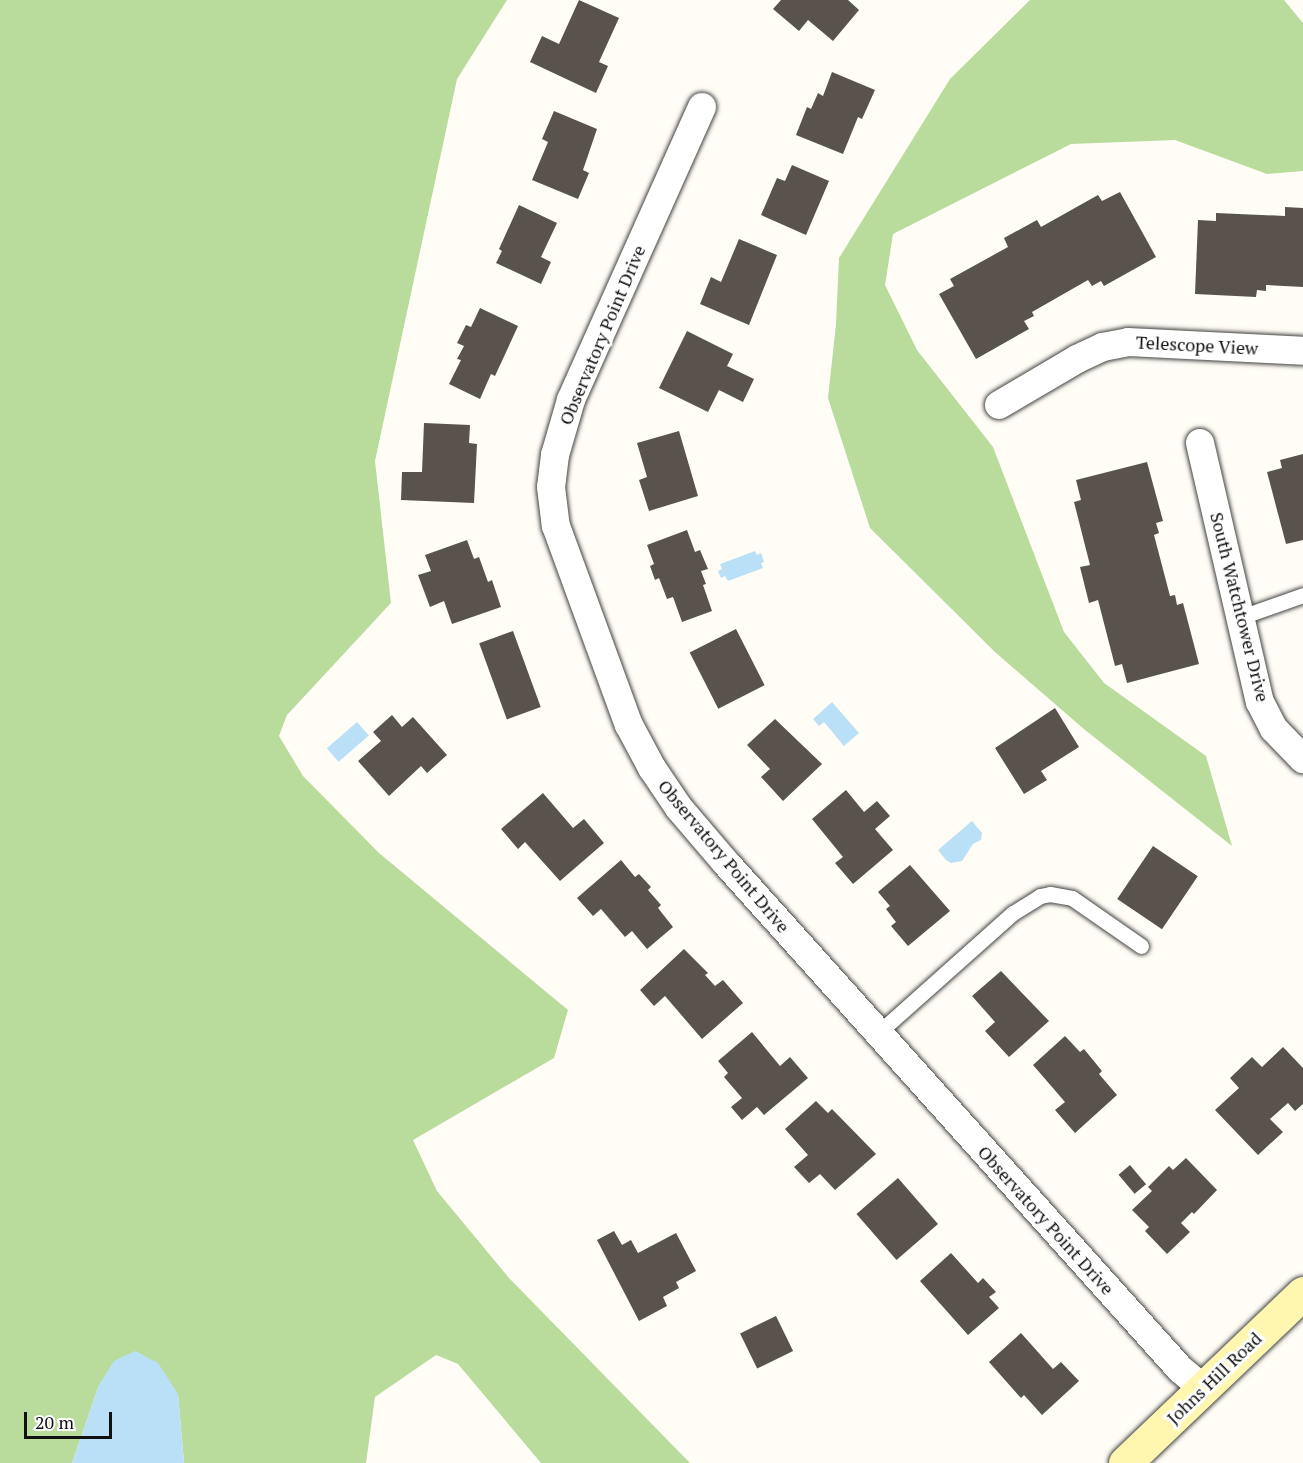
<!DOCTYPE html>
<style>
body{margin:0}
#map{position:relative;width:1303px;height:1463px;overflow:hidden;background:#fffdf5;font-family:"PT Serif",serif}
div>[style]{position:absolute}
.forest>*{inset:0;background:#b9dc9c}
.water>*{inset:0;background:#b9e0f7;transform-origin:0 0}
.building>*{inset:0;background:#5a524d;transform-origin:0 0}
.roads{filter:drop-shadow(0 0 2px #444) drop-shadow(0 0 2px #444)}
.lane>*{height:15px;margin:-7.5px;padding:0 7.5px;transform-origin:7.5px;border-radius:7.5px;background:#fff}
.street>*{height:28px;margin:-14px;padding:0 14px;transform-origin:14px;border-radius:14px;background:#fff}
.secondary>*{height:33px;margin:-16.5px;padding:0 16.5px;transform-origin:16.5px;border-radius:16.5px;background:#fff6b0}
span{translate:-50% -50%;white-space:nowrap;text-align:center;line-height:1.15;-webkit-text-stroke:6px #fff;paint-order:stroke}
.street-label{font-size:18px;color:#111}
.scale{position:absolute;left:24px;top:1412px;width:88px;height:27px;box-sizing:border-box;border:3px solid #111;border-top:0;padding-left:8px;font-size:18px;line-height:21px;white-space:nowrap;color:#111;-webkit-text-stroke:4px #fff;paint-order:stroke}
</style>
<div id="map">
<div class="forest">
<i style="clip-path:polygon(0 0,507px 0,457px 79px,375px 461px,391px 603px,287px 715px,279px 736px,303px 776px,379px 853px,568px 1010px,554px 1058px,413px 1140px,437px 1191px,509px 1278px,690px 1463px,541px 1463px,458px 1364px,436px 1355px,375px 1397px,366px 1463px,184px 1463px,178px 1394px,99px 1385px,72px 1463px,0 1463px)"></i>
<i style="clip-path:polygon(1030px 0,1284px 0,1303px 23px,1303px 171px,1267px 174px,1175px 140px,1071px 144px,893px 234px,885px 285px,917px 350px,993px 447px,1064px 632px,1104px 683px,1206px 756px,1232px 846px,1085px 730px,995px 652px,870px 528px,828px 398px,836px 324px,839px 258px,950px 79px)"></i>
</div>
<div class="water">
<i style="clip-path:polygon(755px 551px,757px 555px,761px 553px,764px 562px,761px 563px,763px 568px,728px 581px,725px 576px,721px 578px,718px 571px,722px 569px,720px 564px)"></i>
<i style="clip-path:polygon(832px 702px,859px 733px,844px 746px,824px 722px,819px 726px,813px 719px)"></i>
<i style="left:357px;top:722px;width:18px;height:40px;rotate:49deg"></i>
<i style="clip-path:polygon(972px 821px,982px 833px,981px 840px,973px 844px,962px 861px,951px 863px,946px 860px,938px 850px)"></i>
<i style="clip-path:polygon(135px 1351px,158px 1363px,178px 1394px,184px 1463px,72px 1463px,99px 1385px,114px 1361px)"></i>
</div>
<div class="building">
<i style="clip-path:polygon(579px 0,619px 18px,599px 62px,608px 66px,596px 93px,530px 62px,542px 36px,559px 44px)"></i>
<i style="clip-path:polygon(781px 0,848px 0,859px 10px,833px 41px,808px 20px,799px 31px,773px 9px)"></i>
<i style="clip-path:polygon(832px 72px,875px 90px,862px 119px,858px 117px,843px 154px,796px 135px,807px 107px,811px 109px,818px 93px,823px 96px)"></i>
<i style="clip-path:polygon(554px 111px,597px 129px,583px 170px,589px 173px,578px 199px,532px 180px,548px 142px,542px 139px)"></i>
<i style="clip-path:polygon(792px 165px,829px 181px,806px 235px,761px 215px,777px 178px,785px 181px)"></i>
<i style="clip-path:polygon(1120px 192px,1156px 257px,1104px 286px,1101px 281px,1092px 286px,1088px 280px,1032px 312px,1034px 316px,1024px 321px,1029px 329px,976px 359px,939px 294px,954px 286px,950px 279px,1008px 247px,1004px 238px,1037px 220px,1041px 227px,1098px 195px,1102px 201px)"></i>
<i style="clip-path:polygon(519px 205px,557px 223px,541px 257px,551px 262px,541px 284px,496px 263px,502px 251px,499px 249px)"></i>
<i style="clip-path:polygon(1285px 207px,1303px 208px,1303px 287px,1266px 285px,1266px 291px,1257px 290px,1256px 297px,1195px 294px,1198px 220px,1216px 221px,1216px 213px,1285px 216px)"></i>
<i style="clip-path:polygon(739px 239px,777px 255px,749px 325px,700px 304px,711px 277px,721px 282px)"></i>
<i style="clip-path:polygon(480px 308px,518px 326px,495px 376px,491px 374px,480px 399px,449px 384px,461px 360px,457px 359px,464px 346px,457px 343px,466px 325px,471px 327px)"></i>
<i style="clip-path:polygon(687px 331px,733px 354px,727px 366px,754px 379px,743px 402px,719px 390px,708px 412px,659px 388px)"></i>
<i style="clip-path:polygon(424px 423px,470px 425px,469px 443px,477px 444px,474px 503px,401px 500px,402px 472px,422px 472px)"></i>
<i style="clip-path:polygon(679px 431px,698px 496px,649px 511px,639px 480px,647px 477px,637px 443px)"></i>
<i style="clip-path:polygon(1303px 454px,1303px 540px,1286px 544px,1267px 472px,1282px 468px,1280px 460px)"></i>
<i style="clip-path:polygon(1147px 462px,1163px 521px,1156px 523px,1159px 533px,1154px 535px,1170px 596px,1175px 595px,1177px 605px,1183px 603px,1199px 664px,1127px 683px,1122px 664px,1115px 666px,1098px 600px,1089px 603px,1080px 567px,1090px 565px,1074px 502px,1081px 500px,1076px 480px)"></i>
<i style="clip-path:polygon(687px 530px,695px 552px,700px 550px,708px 569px,701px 571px,706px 584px,703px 585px,712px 611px,682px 622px,673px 597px,667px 599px,659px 578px,655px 580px,650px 566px,654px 564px,647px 545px)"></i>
<i style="clip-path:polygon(467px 540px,474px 559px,479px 557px,488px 582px,492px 580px,501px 607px,452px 624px,444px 601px,430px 607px,418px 575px,431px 571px,425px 555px)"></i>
<i style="left:736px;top:629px;width:63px;height:52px;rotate:63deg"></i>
<i style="left:513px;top:631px;width:81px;height:36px;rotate:70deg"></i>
<i style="clip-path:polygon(1055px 708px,1079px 747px,1041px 771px,1047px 780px,1024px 794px,995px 748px)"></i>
<i style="clip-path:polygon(392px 715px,402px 727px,413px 717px,447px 755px,427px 773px,421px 766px,389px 796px,358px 761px,381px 741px,373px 732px)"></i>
<i style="clip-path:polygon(775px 719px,822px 764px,783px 801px,761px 777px,770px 769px,747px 745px)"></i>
<i style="clip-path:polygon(846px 790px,864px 812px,877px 801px,890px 816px,875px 829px,893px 850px,853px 884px,835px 863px,843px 857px,812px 819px)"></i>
<i style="clip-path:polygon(543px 793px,573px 828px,584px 819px,604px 843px,560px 881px,525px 842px,518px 849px,501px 829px)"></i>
<i style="left:1153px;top:846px;width:54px;height:64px;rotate:34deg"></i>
<i style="clip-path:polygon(621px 860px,635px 877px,639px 874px,651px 887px,648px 890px,661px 905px,658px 908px,673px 927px,647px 949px,632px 931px,625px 937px,601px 909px,593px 916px,577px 898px)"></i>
<i style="clip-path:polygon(910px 865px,950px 911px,908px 946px,891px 926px,896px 922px,886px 909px,890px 906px,878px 892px)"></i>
<i style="clip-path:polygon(684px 949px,708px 973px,705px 975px,715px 986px,723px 980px,743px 1003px,702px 1039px,665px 996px,654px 1006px,640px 990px)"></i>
<i style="clip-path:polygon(1001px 971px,1049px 1021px,1009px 1057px,985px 1031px,995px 1022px,972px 996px)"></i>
<i style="clip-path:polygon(752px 1032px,780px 1066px,790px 1057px,808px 1078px,764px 1115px,757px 1107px,742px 1120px,731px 1107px,742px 1098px,724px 1077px,728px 1073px,718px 1061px)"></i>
<i style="clip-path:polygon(1065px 1036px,1080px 1052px,1084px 1049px,1102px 1071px,1099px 1074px,1117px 1095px,1075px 1133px,1055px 1110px,1065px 1102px,1033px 1065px)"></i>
<i style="clip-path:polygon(1283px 1047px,1303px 1068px,1303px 1104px,1295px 1111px,1288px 1103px,1270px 1119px,1283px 1132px,1258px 1155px,1215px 1110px,1239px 1088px,1230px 1078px,1252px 1057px,1262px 1067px)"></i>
<i style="clip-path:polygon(816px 1101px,828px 1113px,832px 1109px,876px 1154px,835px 1190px,820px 1174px,809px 1183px,794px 1167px,808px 1155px,785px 1129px)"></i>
<i style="clip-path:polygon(1186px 1158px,1217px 1190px,1194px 1214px,1192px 1212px,1181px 1223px,1190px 1232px,1167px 1254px,1145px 1231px,1149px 1227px,1132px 1210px,1152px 1191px,1148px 1187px,1169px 1166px,1173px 1170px)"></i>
<i style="left:1130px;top:1165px;width:25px;height:15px;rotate:50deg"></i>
<i style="left:898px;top:1178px;width:61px;height:55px;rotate:49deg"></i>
<i style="clip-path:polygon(614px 1231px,622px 1245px,631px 1240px,638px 1253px,676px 1233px,696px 1271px,676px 1282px,679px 1288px,663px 1297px,667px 1306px,639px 1321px,597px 1240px)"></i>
<i style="clip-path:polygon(951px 1253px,978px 1283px,983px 1278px,996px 1292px,989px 1297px,999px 1308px,968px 1335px,920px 1281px)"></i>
<i style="left:776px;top:1316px;width:39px;height:40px;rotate:64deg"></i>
<i style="clip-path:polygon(1021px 1333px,1053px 1369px,1061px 1362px,1079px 1381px,1042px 1415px,1024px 1395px,1021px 1398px,989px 1362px)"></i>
</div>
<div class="roads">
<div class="lane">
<i style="left:1241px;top:617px;width:66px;rotate:-19.5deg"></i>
<i style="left:877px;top:1034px;width:182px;rotate:-41.7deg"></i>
<i style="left:1013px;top:913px;width:32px;rotate:-32deg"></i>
<i style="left:1040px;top:896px;width:10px;rotate:-11deg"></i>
<i style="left:1050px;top:894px;width:22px;rotate:10deg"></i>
<i style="left:1072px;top:898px;width:84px;rotate:34.8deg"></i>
</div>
<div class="street">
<i style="left:702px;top:107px;width:321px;rotate:114.1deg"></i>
<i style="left:571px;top:400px;width:57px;rotate:106.2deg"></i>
<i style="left:555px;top:455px;width:32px;rotate:97deg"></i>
<i style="left:551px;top:487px;width:39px;rotate:83deg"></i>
<i style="left:556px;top:526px;width:212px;rotate:69.9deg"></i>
<i style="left:629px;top:725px;width:49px;rotate:61.9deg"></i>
<i style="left:652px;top:768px;width:48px;rotate:56deg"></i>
<i style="left:679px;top:808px;width:72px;rotate:49.5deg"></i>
<i style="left:726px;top:863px;width:680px;rotate:48.1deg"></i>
<i style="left:1180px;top:1369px;width:30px;rotate:40deg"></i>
<i style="left:999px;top:405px;width:91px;rotate:-30.5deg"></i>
<i style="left:1077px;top:359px;width:29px;rotate:-25deg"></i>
<i style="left:1103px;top:347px;width:25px;rotate:-11deg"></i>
<i style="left:1128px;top:342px;width:175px;rotate:2.9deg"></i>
<i style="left:1200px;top:443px;width:266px;rotate:77deg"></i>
<i style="left:1260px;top:702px;width:30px;rotate:63deg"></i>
<i style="left:1274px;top:729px;width:42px;rotate:46deg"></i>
</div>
<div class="secondary">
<i style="left:1125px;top:1463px;width:246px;rotate:-43.7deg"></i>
</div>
</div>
<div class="street-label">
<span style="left:602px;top:335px;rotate:-67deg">Observatory Point Drive</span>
<span style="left:1197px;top:345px;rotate:3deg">Telescope View</span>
<span style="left:1240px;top:607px;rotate:76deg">South Watchtower Drive</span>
<span style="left:724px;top:856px;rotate:50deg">Observatory Point Drive</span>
<span style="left:1046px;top:1220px;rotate:48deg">Observatory Point Drive</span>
<span style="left:1214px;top:1378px;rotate:-44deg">Johns Hill Road</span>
</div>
<div class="scale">20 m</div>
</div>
